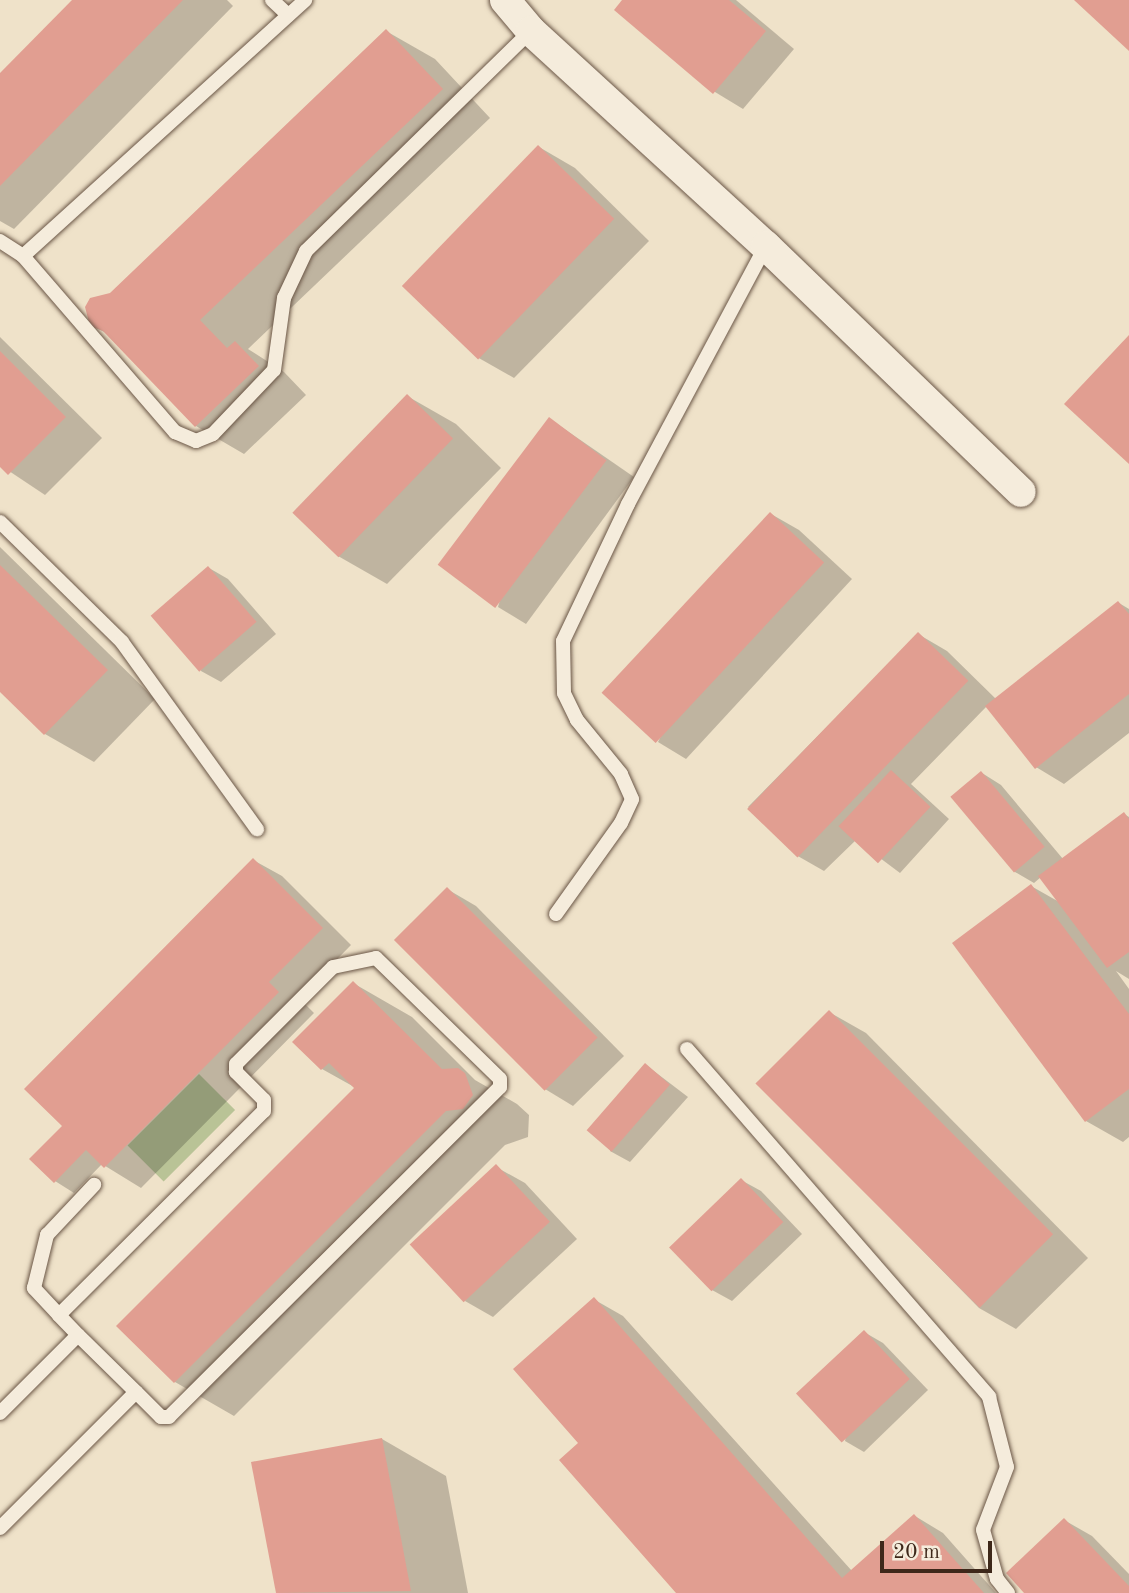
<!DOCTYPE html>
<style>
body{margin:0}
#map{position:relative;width:1129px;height:1593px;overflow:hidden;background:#efe2c9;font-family:"Old Standard TT",serif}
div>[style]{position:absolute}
.green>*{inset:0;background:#b9c396;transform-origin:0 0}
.shadow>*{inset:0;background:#0003}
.building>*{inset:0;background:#e19e91;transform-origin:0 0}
.roads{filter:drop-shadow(0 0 2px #6a5646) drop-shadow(0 0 2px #6a5646)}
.lane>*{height:14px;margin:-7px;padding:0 7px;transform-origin:7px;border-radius:7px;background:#f5ecdc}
.street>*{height:30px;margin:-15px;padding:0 15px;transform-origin:15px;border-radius:15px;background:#f5ecdc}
span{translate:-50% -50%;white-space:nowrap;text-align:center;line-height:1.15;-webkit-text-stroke:7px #f5ecdc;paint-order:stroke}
.scale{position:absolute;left:880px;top:1541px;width:112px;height:32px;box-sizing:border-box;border:4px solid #3e281a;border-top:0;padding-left:9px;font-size:21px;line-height:24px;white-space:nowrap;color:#3e281a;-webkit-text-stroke:5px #f5ecdc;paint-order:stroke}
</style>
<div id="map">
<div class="green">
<i style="left:199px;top:1074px;width:51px;height:101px;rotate:45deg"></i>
</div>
<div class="shadow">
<i style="clip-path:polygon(74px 0,227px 0,233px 6px,14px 229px,0 221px,0 75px)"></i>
<i style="clip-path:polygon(624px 0,736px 0,794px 49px,743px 109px,715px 92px)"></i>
<i style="clip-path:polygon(386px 31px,435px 59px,490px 118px,248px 349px,284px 372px,306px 395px,244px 454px,196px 426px,108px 334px,91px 325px,111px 295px)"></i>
<i style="clip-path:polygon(539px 147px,575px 168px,649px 241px,514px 378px,477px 357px)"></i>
<i style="clip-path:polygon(0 337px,102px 438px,45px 495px,0 465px)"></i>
<i style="clip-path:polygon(407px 396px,456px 424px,501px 468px,387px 584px,338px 556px)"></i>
<i style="clip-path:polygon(550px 419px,634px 477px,526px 624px,498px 607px)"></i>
<i style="clip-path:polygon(771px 514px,799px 530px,852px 579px,686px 759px,658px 742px)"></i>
<i style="clip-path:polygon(0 547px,155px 699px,94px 762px,45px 734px,0 690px)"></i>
<i style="clip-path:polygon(209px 568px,228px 579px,276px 634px,221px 682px,201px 671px)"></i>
<i style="clip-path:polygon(1119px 603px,1129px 609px,1129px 733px,1064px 784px,1036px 767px,987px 706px,911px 784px,949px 819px,900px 873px,856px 840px,824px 871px,796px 855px,748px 807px,918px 634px,947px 651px,996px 699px)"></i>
<i style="clip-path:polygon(982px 773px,1001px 785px,1063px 859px,1124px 814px,1129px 817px,1129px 979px,1116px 971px,1129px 989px,1129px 1137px,1123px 1142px,1086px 1121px,1031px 886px,1061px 903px,1041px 877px,1034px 883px,1015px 872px)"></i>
<i style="clip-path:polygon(253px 860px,282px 876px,351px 945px,299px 998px,314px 1013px,141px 1188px,102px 1164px,74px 1193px,55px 1181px)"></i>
<i style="clip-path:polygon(447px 889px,476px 906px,624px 1056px,573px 1106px,545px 1089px)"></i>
<i style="clip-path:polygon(353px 983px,412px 1017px,475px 1080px,517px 1104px,529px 1115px,528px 1137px,505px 1145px,234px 1416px,175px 1382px,118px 1326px,356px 1088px,322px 1069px,295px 1042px)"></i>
<i style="clip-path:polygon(829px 1012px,866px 1033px,1088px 1258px,1016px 1329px,979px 1308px,758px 1083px)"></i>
<i style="clip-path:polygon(646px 1065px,688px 1097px,630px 1162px,610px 1151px)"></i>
<i style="clip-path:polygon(496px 1167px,525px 1183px,577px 1239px,493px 1317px,465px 1301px)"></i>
<i style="clip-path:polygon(741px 1180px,761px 1191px,802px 1234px,732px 1301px,712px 1290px)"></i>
<i style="clip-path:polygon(595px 1300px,623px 1316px,852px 1571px,915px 1516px,943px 1533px,996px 1593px,678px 1593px,582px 1442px)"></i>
<i style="clip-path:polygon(864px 1332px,883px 1343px,928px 1390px,864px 1452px,845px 1441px)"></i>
<i style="clip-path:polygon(382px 1439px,446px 1476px,468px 1593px,278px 1593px,253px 1464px)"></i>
<i style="clip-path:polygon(1064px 1520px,1092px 1536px,1129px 1574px,1129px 1593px,1027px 1593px)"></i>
</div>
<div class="building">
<i style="clip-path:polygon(72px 0,183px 0,0 186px,0 73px)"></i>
<i style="clip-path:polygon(622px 0,729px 0,766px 31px,713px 94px,614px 10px)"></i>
<i style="clip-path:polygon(1074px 0,1129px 0,1129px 51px)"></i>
<i style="clip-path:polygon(386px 29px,443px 89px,200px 320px,227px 348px,235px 341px,259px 366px,195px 427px,103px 331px,90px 326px,85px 307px,90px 298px,110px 293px)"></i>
<i style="left:538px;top:145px;width:106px;height:196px;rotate:44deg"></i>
<i style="clip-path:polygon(1129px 335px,1129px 464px,1064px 404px)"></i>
<i style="clip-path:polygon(0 351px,66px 417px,8px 475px,0 467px)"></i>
<i style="left:407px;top:394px;width:64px;height:165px;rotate:44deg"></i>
<i style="left:549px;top:417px;width:72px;height:185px;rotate:37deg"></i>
<i style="left:770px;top:512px;width:74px;height:247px;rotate:43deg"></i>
<i style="clip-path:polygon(0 565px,108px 670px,44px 735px,0 692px)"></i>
<i style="left:208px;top:566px;width:74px;height:76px;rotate:49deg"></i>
<i style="clip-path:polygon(1118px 601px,1129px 614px,1129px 694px,1035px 769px,985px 706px)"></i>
<i style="left:918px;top:632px;width:70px;height:246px;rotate:44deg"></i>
<i style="left:891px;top:770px;width:54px;height:77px;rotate:43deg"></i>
<i style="left:981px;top:771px;width:99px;height:40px;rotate:50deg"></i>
<i style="clip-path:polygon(1124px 812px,1129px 819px,1129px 952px,1107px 968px,1038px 876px)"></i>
<i style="clip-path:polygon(253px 858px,323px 928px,269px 982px,279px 992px,104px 1168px,86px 1150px,54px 1183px,29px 1159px,62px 1126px,24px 1089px)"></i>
<i style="clip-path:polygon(1031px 884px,1129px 1014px,1129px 1089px,1085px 1122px,952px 943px)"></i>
<i style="left:447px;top:887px;width:213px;height:75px;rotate:45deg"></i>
<i style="clip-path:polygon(353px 981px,442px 1069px,458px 1068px,465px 1073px,473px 1095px,463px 1109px,446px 1111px,174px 1383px,116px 1326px,354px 1088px,329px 1063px,321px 1070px,292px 1042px)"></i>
<i style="left:829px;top:1010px;width:317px;height:104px;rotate:45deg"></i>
<i style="left:645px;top:1063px;width:33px;height:89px;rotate:41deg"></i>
<i style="left:496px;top:1164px;width:79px;height:118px;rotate:47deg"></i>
<i style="left:741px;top:1178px;width:61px;height:100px;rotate:46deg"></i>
<i style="clip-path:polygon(594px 1297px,842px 1578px,914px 1514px,984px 1593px,676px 1593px,559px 1460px,578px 1443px,513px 1369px)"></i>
<i style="left:864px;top:1330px;width:67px;height:93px;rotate:47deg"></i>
<i style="clip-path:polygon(382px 1438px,411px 1591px,276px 1593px,251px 1462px)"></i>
<i style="clip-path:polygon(1064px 1518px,1129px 1586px,1129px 1593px,1024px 1593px,1006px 1573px)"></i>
</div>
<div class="roads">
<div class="lane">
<i style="left:272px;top:0;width:22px;rotate:43deg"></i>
<i style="left:0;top:241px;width:27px;rotate:33deg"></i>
<i style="left:23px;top:256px;width:233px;rotate:49.2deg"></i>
<i style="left:175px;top:432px;width:23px;rotate:23deg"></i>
<i style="left:196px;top:441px;width:18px;rotate:-22deg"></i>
<i style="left:213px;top:434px;width:88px;rotate:-46.4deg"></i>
<i style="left:274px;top:370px;width:73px;rotate:-82.1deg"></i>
<i style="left:284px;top:298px;width:52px;rotate:-64.9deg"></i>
<i style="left:306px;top:251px;width:315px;rotate:-44.4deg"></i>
<i style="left:23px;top:256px;width:381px;rotate:-42.2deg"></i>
<i style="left:0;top:522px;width:171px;rotate:44.5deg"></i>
<i style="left:122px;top:642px;width:231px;rotate:54.2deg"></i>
<i style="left:556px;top:914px;width:112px;rotate:-54.5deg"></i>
<i style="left:621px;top:823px;width:26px;rotate:-65deg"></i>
<i style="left:632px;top:799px;width:27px;rotate:-114deg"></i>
<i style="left:621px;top:774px;width:70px;rotate:-129.2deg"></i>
<i style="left:577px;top:720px;width:30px;rotate:-116deg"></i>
<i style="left:564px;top:693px;width:52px;rotate:-91.1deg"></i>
<i style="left:563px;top:641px;width:152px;rotate:-64.6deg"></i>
<i style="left:628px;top:504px;width:293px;rotate:-61.9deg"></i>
<i style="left:687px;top:1049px;width:461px;rotate:49deg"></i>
<i style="left:989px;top:1397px;width:72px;rotate:75.6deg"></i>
<i style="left:1007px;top:1467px;width:67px;rotate:110.9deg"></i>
<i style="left:983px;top:1530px;width:51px;rotate:74.1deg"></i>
<i style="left:997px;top:1579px;width:18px;rotate:52deg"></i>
<i style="left:59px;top:1315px;width:37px;rotate:-133deg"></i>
<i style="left:34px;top:1288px;width:55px;rotate:-76.2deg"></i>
<i style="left:47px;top:1235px;width:69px;rotate:-46.8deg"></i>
<i style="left:0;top:1413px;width:110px;rotate:-45deg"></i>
<i style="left:78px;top:1335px;width:28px;rotate:-134deg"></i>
<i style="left:59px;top:1315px;width:289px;rotate:-44.9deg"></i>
<i style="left:264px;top:1111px;width:11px;rotate:-90deg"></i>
<i style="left:264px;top:1100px;width:40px;rotate:-135deg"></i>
<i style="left:236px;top:1072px;width:8px;rotate:-90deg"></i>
<i style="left:236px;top:1064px;width:137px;rotate:-45deg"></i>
<i style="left:333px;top:967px;width:44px;rotate:-11.8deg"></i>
<i style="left:376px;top:958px;width:173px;rotate:44.3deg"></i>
<i style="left:500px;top:1079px;width:8px;rotate:90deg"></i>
<i style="left:500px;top:1087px;width:467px;rotate:135.1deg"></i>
<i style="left:169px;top:1417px;width:8px;rotate:180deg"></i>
<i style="left:161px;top:1417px;width:35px;rotate:-135deg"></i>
<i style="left:0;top:1528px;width:192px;rotate:-45deg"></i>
<i style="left:136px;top:1392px;width:81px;rotate:-135.5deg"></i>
</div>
<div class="street">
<i style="left:505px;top:0;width:40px;rotate:50deg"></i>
<i style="left:531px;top:31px;width:319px;rotate:42.5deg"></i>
<i style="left:766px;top:246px;width:354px;rotate:44deg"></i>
</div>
</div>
<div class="scale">20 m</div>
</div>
